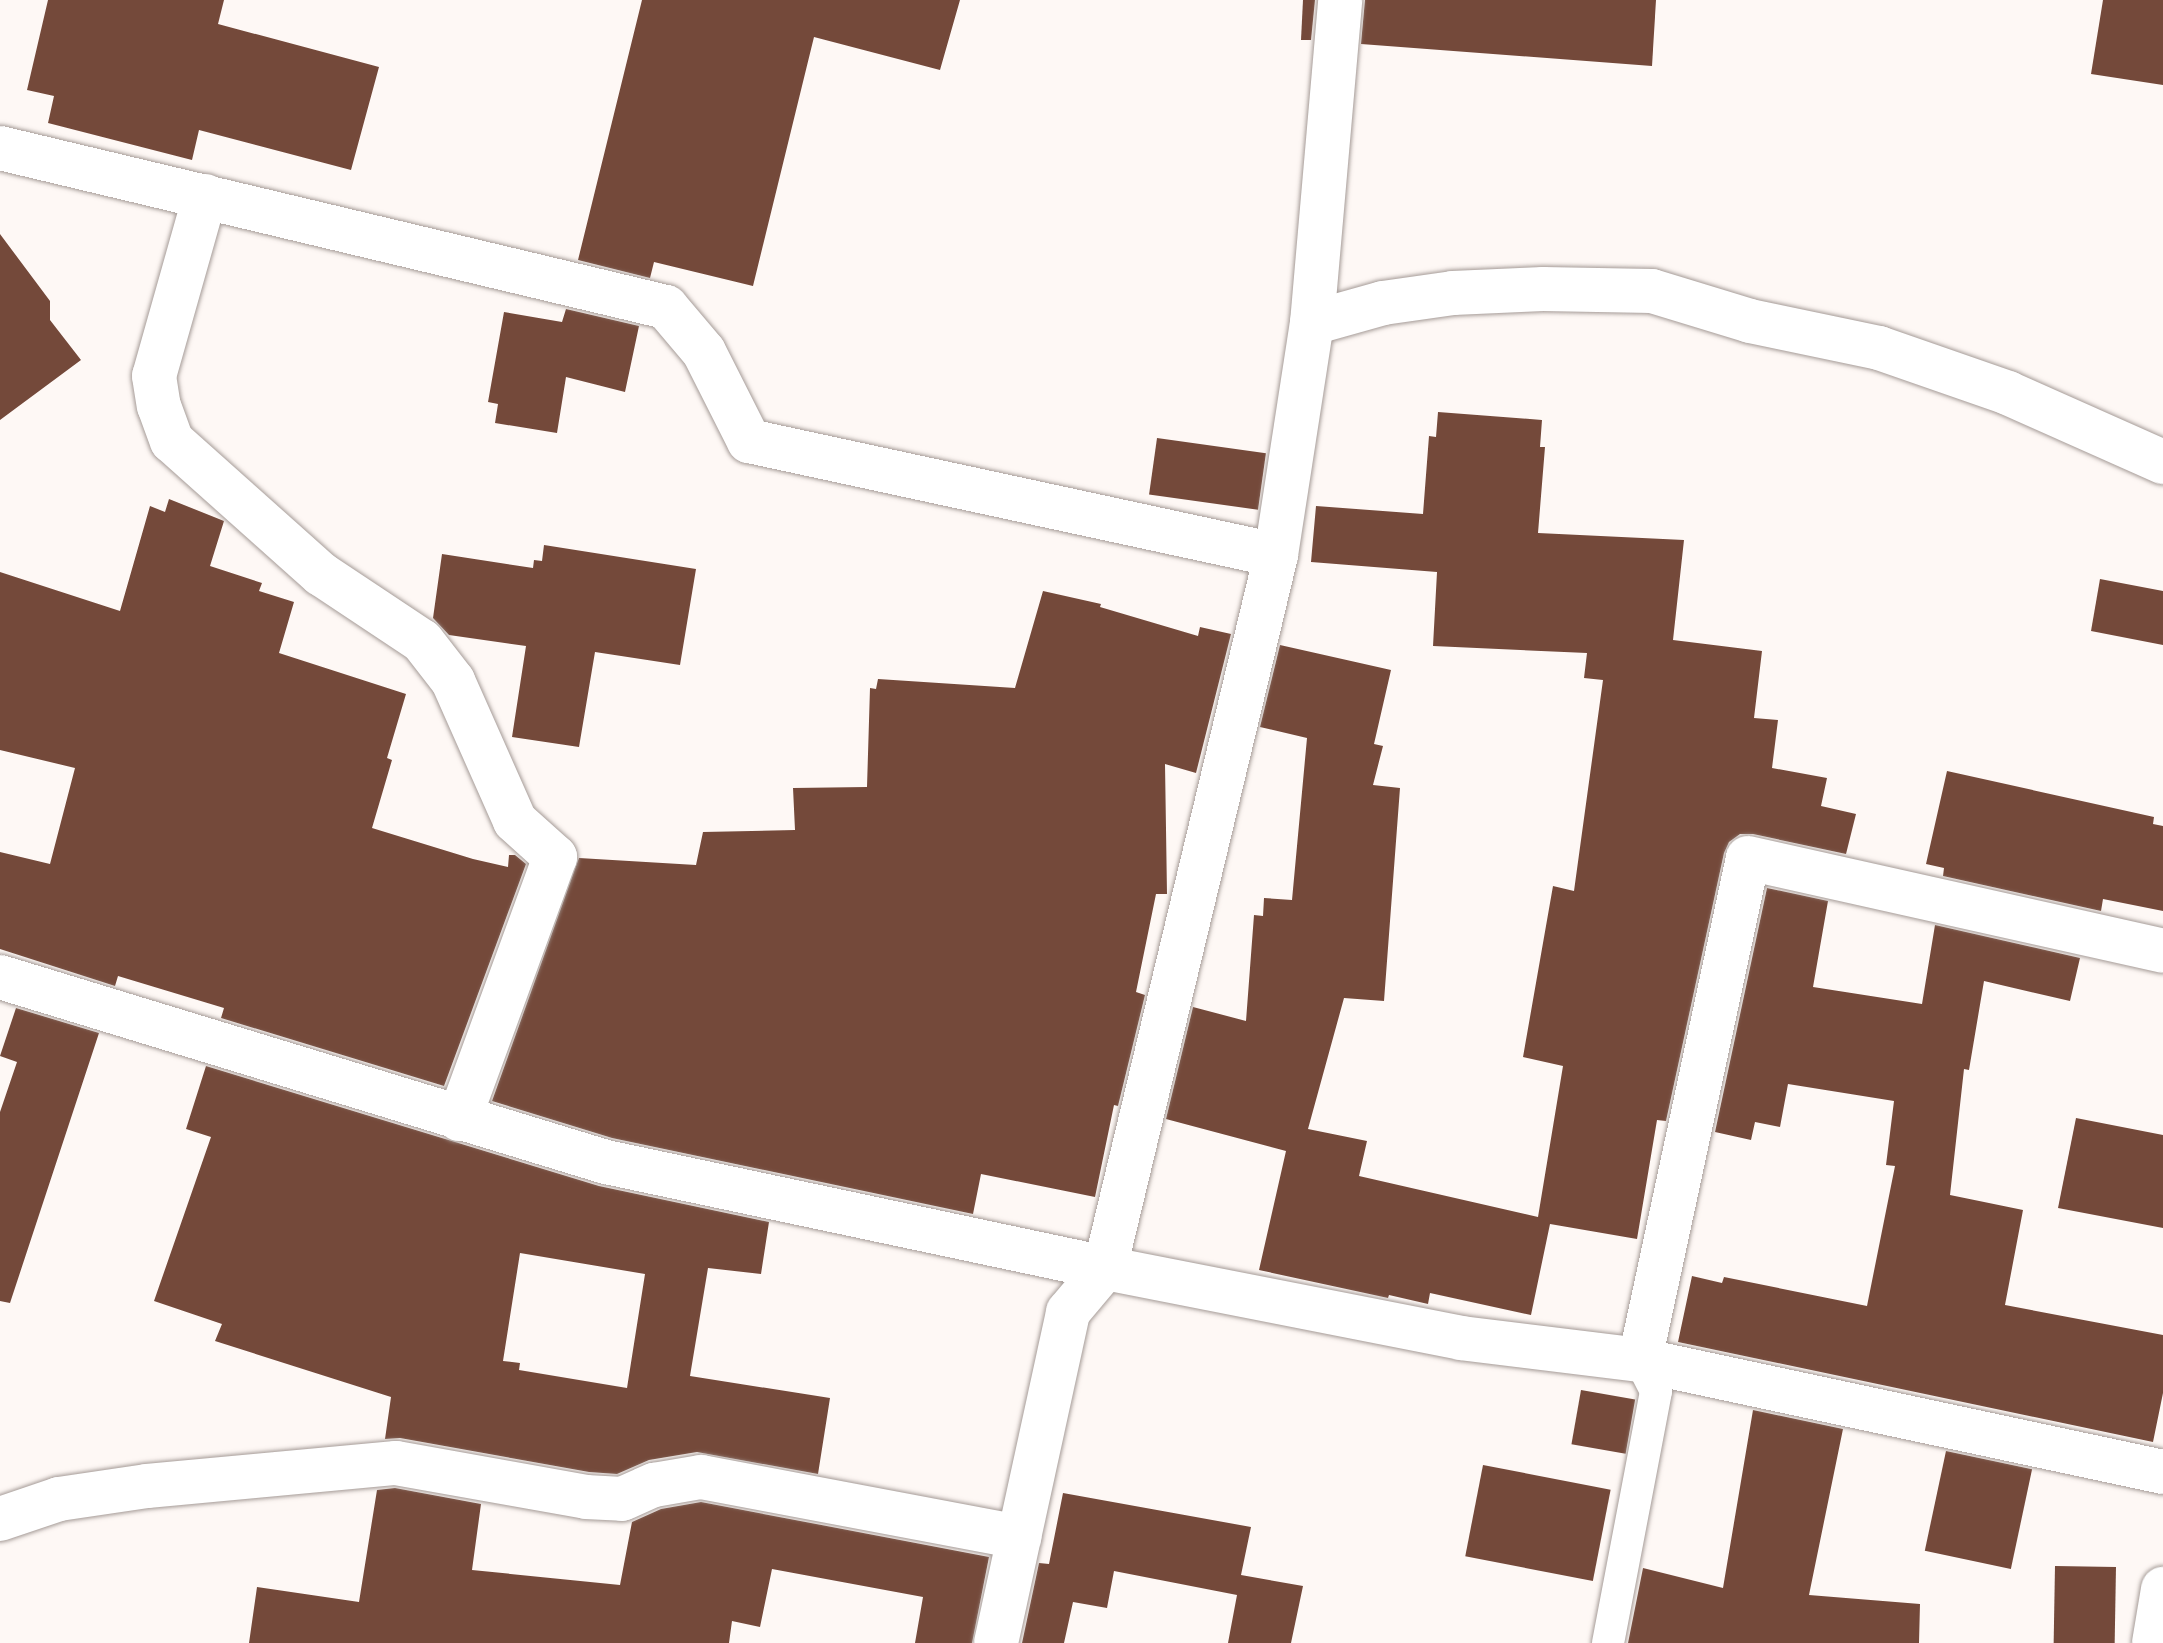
<!DOCTYPE html>
<style>
body{margin:0}
#map{position:relative;width:2163px;height:1643px;overflow:hidden;background:#fef8f5;font-family:Cabin,sans-serif}
div>[style]{position:absolute}
.building>*{inset:0;background:#74493a;transform-origin:0 0}
.roads{filter:drop-shadow(0 0 2px #a59b97) drop-shadow(0 0 2px #a59b97)}
.service>*{height:32px;margin:-16px;padding:0 16px;transform-origin:16px;border-radius:16px;background:#fff}
.minor>*{height:44px;margin:-22px;padding:0 22px;transform-origin:22px;border-radius:22px;background:#fff}
span{translate:-50% -50%;white-space:nowrap;text-align:center;line-height:1.15;-webkit-text-stroke:8px #fef8f5;paint-order:stroke}
</style>
<div id="map">
<div class="building">
<i style="clip-path:polygon(48px 0,224px 0,218px 24px,379px 67px,351px 170px,199px 130px,192px 160px,48px 123px,54px 96px,27px 90px)"></i>
<i style="clip-path:polygon(642px 0,960px 0,940px 70px,814px 37px,753px 286px,654px 262px,650px 278px,578px 260px)"></i>
<i style="clip-path:polygon(1303px 0,1315px 0,1311px 40px,1301px 40px)"></i>
<i style="clip-path:polygon(1365px 0,1656px 0,1652px 66px,1361px 44px)"></i>
<i style="clip-path:polygon(2103px 0,2163px 0,2163px 85px,2091px 74px)"></i>
<i style="clip-path:polygon(0 234px,50px 301px,50px 320px,81px 360px,0 420px)"></i>
<i style="clip-path:polygon(566px 309px,639px 326px,625px 392px,566px 377px,557px 433px,495px 423px,498px 404px,488px 402px,504px 312px,562px 322px)"></i>
<i style="clip-path:polygon(1438px 412px,1542px 420px,1540px 447px,1545px 447px,1538px 533px,1684px 540px,1673px 640px,1762px 651px,1754px 718px,1778px 720px,1772px 768px,1827px 778px,1821px 806px,1856px 814px,1846px 854px,1753px 834px,1740px 834px,1729px 842px,1724px 853px,1666px 1121px,1657px 1120px,1637px 1239px,1550px 1224px,1531px 1315px,1430px 1293px,1428px 1304px,1389px 1295px,1388px 1298px,1259px 1270px,1286px 1151px,1166px 1119px,1193px 1007px,1246px 1021px,1254px 915px,1263px 916px,1264px 898px,1292px 900px,1307px 738px,1260px 727px,1280px 645px,1391px 670px,1374px 744px,1383px 746px,1373px 785px,1400px 788px,1384px 1001px,1344px 998px,1308px 1129px,1367px 1141px,1359px 1176px,1538px 1217px,1563px 1066px,1523px 1057px,1553px 886px,1574px 891px,1603px 680px,1584px 678px,1587px 653px,1433px 646px,1437px 572px,1311px 562px,1316px 506px,1423px 514px,1429px 436px,1436px 437px)"></i>
<i style="left:1157px;top:438px;width:110px;height:57px;rotate:8deg"></i>
<i style="clip-path:polygon(169px 499px,224px 521px,210px 566px,262px 583px,259px 591px,294px 602px,279px 653px,406px 694px,387px 758px,392px 760px,372px 828px,473px 859px,508px 867px,509px 855px,515px 855px,526px 864px,444px 1086px,221px 1018px,224px 1008px,118px 976px,115px 986px,0 949px,0 852px,50px 864px,75px 768px,0 750px,0 572px,120px 611px,150px 506px,165px 512px)"></i>
<i style="clip-path:polygon(544px 545px,696px 569px,680px 665px,595px 652px,579px 747px,512px 737px,526px 646px,449px 635px,433px 618px,442px 554px,533px 568px,534px 560px,542px 561px)"></i>
<i style="clip-path:polygon(2100px 579px,2163px 591px,2163px 645px,2091px 631px)"></i>
<i style="clip-path:polygon(1043px 591px,1101px 604px,1100px 607px,1198px 636px,1200px 627px,1231px 634px,1196px 773px,1165px 764px,1167px 894px,1156px 894px,1136px 992px,1145px 995px,1118px 1106px,1114px 1105px,1095px 1197px,981px 1174px,973px 1214px,612px 1138px,492px 1101px,579px 858px,696px 865px,703px 832px,795px 830px,793px 788px,867px 787px,870px 688px,876px 689px,878px 679px,1015px 688px)"></i>
<i style="clip-path:polygon(1947px 771px,2154px 817px,2153px 824px,2163px 826px,2163px 911px,2103px 899px,2101px 911px,1943px 876px,1944px 868px,1926px 864px)"></i>
<i style="clip-path:polygon(1767px 888px,1828px 901px,1813px 987px,1922px 1004px,1935px 925px,2080px 958px,2070px 1001px,1984px 981px,1969px 1070px,1964px 1069px,1950px 1195px,2023px 1210px,2005px 1305px,2163px 1335px,2163px 1393px,2153px 1442px,1678px 1342px,1692px 1276px,1722px 1283px,1724px 1277px,1867px 1306px,1895px 1166px,1886px 1165px,1894px 1101px,1788px 1084px,1780px 1127px,1755px 1122px,1751px 1140px,1715px 1132px)"></i>
<i style="clip-path:polygon(16px 1008px,99px 1033px,10px 1303px,0 1301px,0 1112px,17px 1062px,0 1056px)"></i>
<i style="clip-path:polygon(evenodd,206px 1066px,599px 1186px,769px 1222px,761px 1274px,708px 1268px,690px 1376px,830px 1398px,818px 1474px,697px 1452px,649px 1460px,617px 1474px,589px 1472px,400px 1438px,385px 1439px,391px 1397px,215px 1341px,222px 1324px,154px 1301px,211px 1137px,186px 1129px,206px 1066px,520px 1253px,645px 1274px,627px 1388px,519px 1370px,520px 1363px,503px 1361px,520px 1253px)"></i>
<i style="clip-path:polygon(2076px 1118px,2163px 1135px,2163px 1228px,2058px 1208px)"></i>
<i style="left:1581px;top:1390px;width:55px;height:55px;rotate:10deg"></i>
<i style="clip-path:polygon(1753px 1410px,1843px 1429px,1809px 1595px,1920px 1604px,1919px 1643px,1628px 1643px,1643px 1568px,1723px 1588px)"></i>
<i style="left:1946px;top:1451px;width:88px;height:102px;rotate:12deg"></i>
<i style="left:1483px;top:1465px;width:130px;height:93px;rotate:11deg"></i>
<i style="clip-path:polygon(395px 1488px,481px 1504px,472px 1570px,620px 1585px,632px 1522px,661px 1509px,701px 1502px,989px 1557px,972px 1643px,915px 1643px,923px 1597px,772px 1569px,760px 1627px,732px 1621px,729px 1643px,249px 1643px,257px 1587px,359px 1602px,377px 1490px)"></i>
<i style="clip-path:polygon(1063px 1493px,1251px 1527px,1241px 1575px,1303px 1586px,1291px 1643px,1228px 1643px,1237px 1595px,1114px 1571px,1107px 1608px,1073px 1602px,1064px 1643px,1022px 1643px,1039px 1563px,1049px 1564px)"></i>
<i style="left:2055px;top:1566px;width:61px;height:77px;rotate:1deg"></i>
</div>
<div class="roads">
<div class="service">
<i style="left:1608px;top:1643px;width:257px;rotate:-79.2deg"></i>
<i style="left:1656px;top:1391px;width:35px;rotate:-117deg"></i>
</div>
<div class="minor">
<i style="left:0;top:148px;width:685px;rotate:13.43deg"></i>
<i style="left:666px;top:307px;width:59px;rotate:49.8deg"></i>
<i style="left:704px;top:352px;width:100px;rotate:63.2deg"></i>
<i style="left:749px;top:441px;width:539px;rotate:12.21deg"></i>
<i style="left:205px;top:196px;width:187px;rotate:105.8deg"></i>
<i style="left:154px;top:376px;width:30px;rotate:81deg"></i>
<i style="left:159px;top:406px;width:37px;rotate:70deg"></i>
<i style="left:172px;top:441px;width:200px;rotate:41.8deg"></i>
<i style="left:321px;top:574px;width:121px;rotate:33.6deg"></i>
<i style="left:422px;top:641px;width:51px;rotate:52.2deg"></i>
<i style="left:453px;top:681px;width:153px;rotate:66.1deg"></i>
<i style="left:515px;top:821px;width:54px;rotate:42deg"></i>
<i style="left:555px;top:857px;width:279px;rotate:110.1deg"></i>
<i style="left:1312px;top:323px;width:74px;rotate:-15.7deg"></i>
<i style="left:1383px;top:303px;width:71px;rotate:-8.1deg"></i>
<i style="left:1453px;top:293px;width:90px;rotate:-2.5deg"></i>
<i style="left:1543px;top:289px;width:109px;rotate:1.1deg"></i>
<i style="left:1652px;top:291px;width:102px;rotate:17deg"></i>
<i style="left:1750px;top:321px;width:132px;rotate:11.8deg"></i>
<i style="left:1879px;top:348px;width:137px;rotate:19.2deg"></i>
<i style="left:2008px;top:393px;width:170px;rotate:24deg"></i>
<i style="left:0;top:977px;width:634px;rotate:16.98deg"></i>
<i style="left:606px;top:1162px;width:510px;rotate:11.99deg"></i>
<i style="left:1105px;top:1268px;width:363px;rotate:11.1deg"></i>
<i style="left:1461px;top:1338px;width:180px;rotate:7deg"></i>
<i style="left:1640px;top:1360px;width:535px;rotate:12.09deg"></i>
<i style="left:1640px;top:1360px;width:513px;rotate:-77.86deg"></i>
<i style="left:1748px;top:858px;width:425px;rotate:12.6deg"></i>
<i style="left:0;top:1519px;width:62px;rotate:-18.7deg"></i>
<i style="left:59px;top:1499px;width:89px;rotate:-8.4deg"></i>
<i style="left:147px;top:1486px;width:250px;rotate:-5.3deg"></i>
<i style="left:396px;top:1463px;width:193px;rotate:10.1deg"></i>
<i style="left:586px;top:1497px;width:36px;rotate:3deg"></i>
<i style="left:622px;top:1499px;width:35px;rotate:-24deg"></i>
<i style="left:654px;top:1485px;width:48px;rotate:-9.7deg"></i>
<i style="left:701px;top:1477px;width:324px;rotate:10.7deg"></i>
<i style="left:996px;top:1643px;width:339px;rotate:-77.7deg"></i>
<i style="left:1068px;top:1312px;width:57px;rotate:-49.9deg"></i>
<i style="left:1105px;top:1268px;width:733px;rotate:-76.51deg"></i>
<i style="left:1276px;top:555px;width:235px;rotate:-81.2deg"></i>
<i style="left:1312px;top:323px;width:324px;rotate:-85deg"></i>
<i style="left:2154px;top:1643px;width:55px;rotate:-80.5deg"></i>
</div>
</div>
</div>
